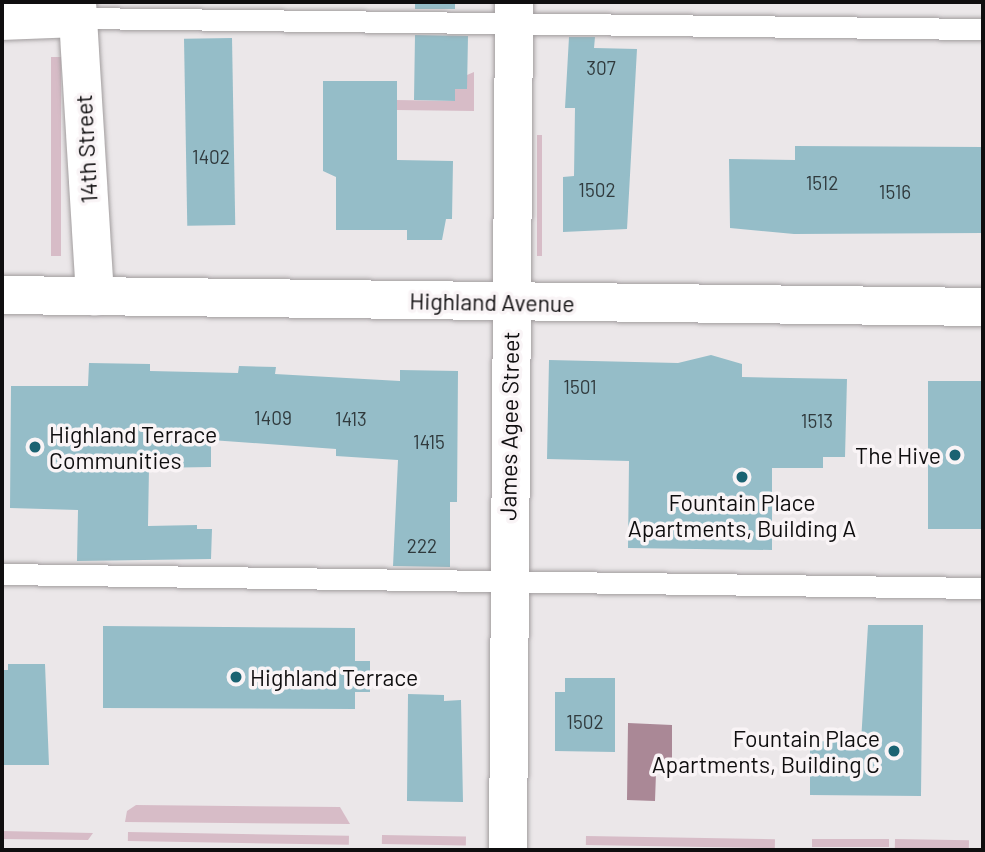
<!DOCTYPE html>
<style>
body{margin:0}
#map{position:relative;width:985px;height:852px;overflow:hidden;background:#ebe7e9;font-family:Barlow,sans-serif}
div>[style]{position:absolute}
.green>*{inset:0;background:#d7bcc7;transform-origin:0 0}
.water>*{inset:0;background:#aa8896}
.building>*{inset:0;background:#95bdc8;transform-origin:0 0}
.roads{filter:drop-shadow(0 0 2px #a19d9e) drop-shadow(0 0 2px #a19d9e)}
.lane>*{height:21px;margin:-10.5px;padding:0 10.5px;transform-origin:10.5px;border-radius:10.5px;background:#fff}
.secondary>*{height:38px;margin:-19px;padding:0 19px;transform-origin:19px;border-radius:19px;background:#fff}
.dots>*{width:19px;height:19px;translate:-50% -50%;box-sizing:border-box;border:4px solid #f9f4f6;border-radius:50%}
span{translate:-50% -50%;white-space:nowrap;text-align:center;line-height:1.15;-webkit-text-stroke:7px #f9f4f6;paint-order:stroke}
.number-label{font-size:19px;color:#303a3d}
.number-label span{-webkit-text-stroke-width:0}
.street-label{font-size:23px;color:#0f0e0f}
.poi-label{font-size:23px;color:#0f0e0f}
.left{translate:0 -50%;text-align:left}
.right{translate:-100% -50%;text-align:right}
.frame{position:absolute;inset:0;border:4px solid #0f0e0f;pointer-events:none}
</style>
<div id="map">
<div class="green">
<i style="left:51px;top:57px;width:10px;height:199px"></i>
<i style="clip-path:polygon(474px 72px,474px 111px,397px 110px,396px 100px,455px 101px,455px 89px,467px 89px,467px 75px)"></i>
<i style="left:542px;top:135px;width:121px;height:5px;rotate:90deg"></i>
<i style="clip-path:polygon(136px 805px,340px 807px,350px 824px,125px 822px,127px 811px)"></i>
<i style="clip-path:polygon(2px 831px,93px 833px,88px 840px,2px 839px)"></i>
<i style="left:128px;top:832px;width:221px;height:9px;rotate:1deg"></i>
<i style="left:382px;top:835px;width:84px;height:9px;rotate:1deg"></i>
<i style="left:586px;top:836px;width:189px;height:9px;rotate:1deg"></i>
<i style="left:812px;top:839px;width:77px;height:8px"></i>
<i style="left:895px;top:839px;width:74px;height:9px;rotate:1deg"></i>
</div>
<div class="water">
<i style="clip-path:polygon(628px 723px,672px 725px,672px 765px,656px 773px,655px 801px,627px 800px)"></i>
</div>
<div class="building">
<i style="left:415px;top:2px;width:40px;height:7px"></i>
<i style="clip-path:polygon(415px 35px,468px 36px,467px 89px,455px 89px,455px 101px,414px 100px)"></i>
<i style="clip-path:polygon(569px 37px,595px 37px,594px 48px,637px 49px,627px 229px,563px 232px,563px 177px,574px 176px,575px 108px,565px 108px)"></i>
<i style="left:232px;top:38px;width:187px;height:48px;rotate:89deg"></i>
<i style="clip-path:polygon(323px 81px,397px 81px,397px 160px,453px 161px,452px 219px,446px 219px,442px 240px,407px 240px,407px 230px,336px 230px,336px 177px,323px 171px)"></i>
<i style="clip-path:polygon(795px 146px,983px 147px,983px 233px,794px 234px,730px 228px,729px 159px,795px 160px)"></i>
<i style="clip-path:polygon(711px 355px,742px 364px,742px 377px,847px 379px,845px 457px,823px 457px,823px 468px,772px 468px,772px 550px,628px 548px,629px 461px,547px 459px,549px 360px,678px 363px)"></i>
<i style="clip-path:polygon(89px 363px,150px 364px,150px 371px,238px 373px,239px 366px,276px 367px,275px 374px,400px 381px,400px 370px,458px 371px,457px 502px,450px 502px,450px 567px,393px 566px,398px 460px,336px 456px,336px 449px,211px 440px,211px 467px,149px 468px,148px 526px,197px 525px,197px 529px,212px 529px,211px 559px,77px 561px,78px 510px,10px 508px,11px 386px,88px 386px)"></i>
<i style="left:928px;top:381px;width:55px;height:148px"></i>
<i style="clip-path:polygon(868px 625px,923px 625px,921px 796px,810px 795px,810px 741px,861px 742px)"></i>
<i style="clip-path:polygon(103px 626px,355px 628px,355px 661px,370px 661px,370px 692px,355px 692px,355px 709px,103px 708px)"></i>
<i style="clip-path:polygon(8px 664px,45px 664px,49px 765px,2px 765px,2px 670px,8px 670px)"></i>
<i style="clip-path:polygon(565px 678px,615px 678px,615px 752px,555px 751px,555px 692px,565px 692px)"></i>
<i style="clip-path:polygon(408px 694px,444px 695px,444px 701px,461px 700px,463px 802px,407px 801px)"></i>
</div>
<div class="roads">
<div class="lane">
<i style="left:78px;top:18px;width:905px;rotate:0.7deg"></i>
<i style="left:2px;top:574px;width:981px;rotate:0.82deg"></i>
</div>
<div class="secondary">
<i style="left:77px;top:2px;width:295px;rotate:86.5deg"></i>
<i style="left:2px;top:21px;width:76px;rotate:-2.3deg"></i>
<i style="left:2px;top:295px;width:981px;rotate:0.7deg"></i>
<i style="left:508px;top:850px;width:848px;rotate:-89.59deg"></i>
</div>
</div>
<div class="dots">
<i style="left:35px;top:447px;background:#1b6372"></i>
<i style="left:955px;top:455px;background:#1b6372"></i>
<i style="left:742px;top:477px;background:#1b6372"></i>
<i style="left:236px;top:677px;background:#1b6372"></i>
<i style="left:894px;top:751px;background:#1b6372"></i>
</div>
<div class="number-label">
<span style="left:601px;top:68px">307</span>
<span style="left:211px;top:157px">1402</span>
<span style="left:822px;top:183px">1512</span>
<span style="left:597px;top:190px">1502</span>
<span style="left:895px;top:192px">1516</span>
<span style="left:580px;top:387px">1501</span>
<span style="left:273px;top:418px">1409</span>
<span style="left:351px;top:419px">1413</span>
<span style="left:817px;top:421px">1513</span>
<span style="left:429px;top:442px">1415</span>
<span style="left:422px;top:546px">222</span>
<span style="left:585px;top:722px">1502</span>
</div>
<div class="street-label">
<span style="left:86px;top:149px;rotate:-93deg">14th Street</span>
<span style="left:492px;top:302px;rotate:1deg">Highland Avenue</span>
<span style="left:509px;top:426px;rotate:-89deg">James Agee Street</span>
</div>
<div class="poi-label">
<span class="left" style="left:49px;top:447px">Highland Terrace<br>Communities</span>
<span class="right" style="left:941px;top:455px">The Hive</span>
<span style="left:742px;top:515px">Fountain Place<br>Apartments, Building A</span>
<span class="left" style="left:250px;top:677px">Highland Terrace</span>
<span class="right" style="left:880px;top:751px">Fountain Place<br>Apartments, Building C</span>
</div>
<div class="frame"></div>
</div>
